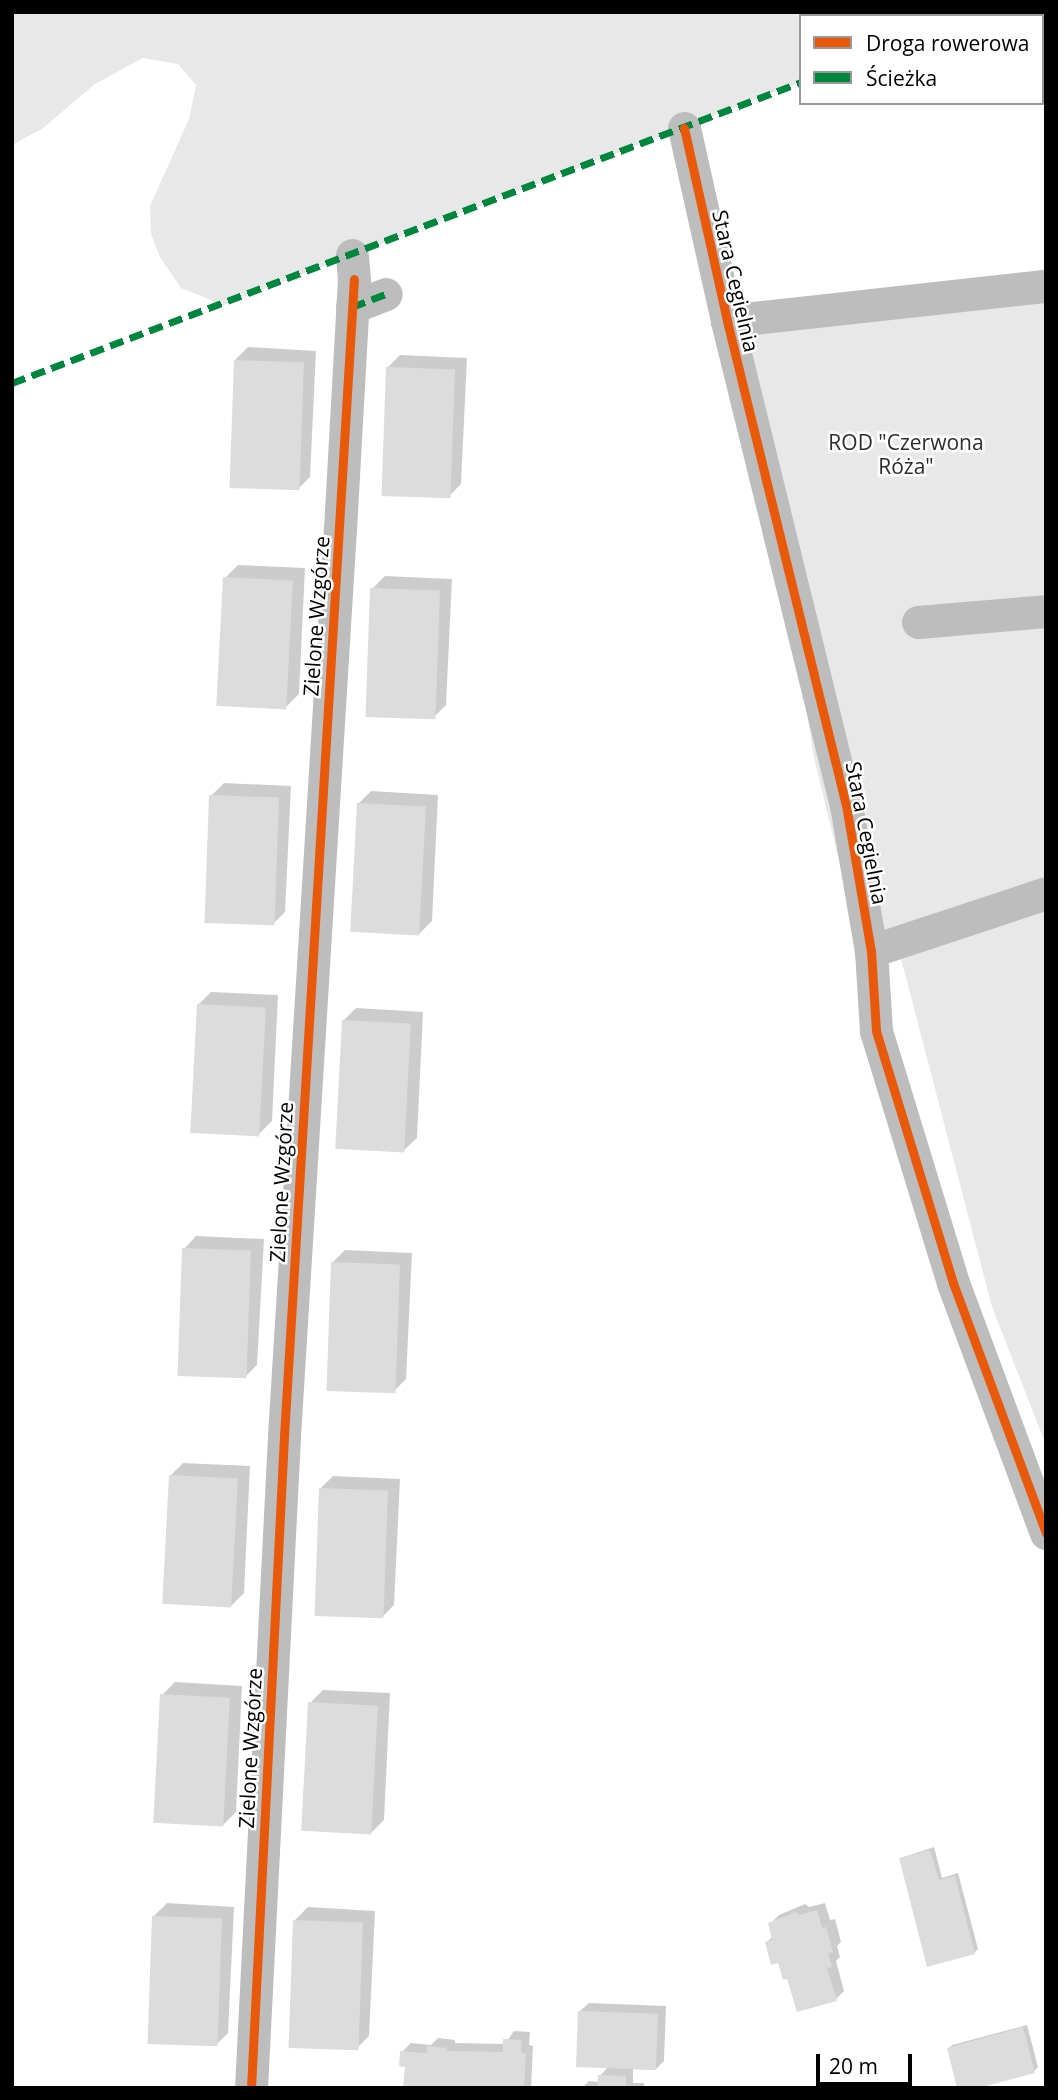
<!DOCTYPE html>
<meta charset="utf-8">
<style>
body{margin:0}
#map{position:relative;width:1058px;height:2100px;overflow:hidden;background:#fff;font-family:"Open Sans",sans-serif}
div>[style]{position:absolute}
.green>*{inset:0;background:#e8e8e8}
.shadow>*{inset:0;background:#0003}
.building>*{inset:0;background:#dcdcdc;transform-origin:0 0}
.minor>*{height:33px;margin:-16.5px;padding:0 16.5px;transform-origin:16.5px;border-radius:16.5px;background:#bdbdbd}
.quiet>*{height:7px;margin-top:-3.5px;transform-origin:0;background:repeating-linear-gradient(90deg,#00873e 0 14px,transparent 0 21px)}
.cycleway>*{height:9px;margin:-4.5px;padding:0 4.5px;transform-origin:4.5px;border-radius:4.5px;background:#e8590c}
span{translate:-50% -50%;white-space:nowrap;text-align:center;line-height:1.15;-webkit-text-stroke:5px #fff;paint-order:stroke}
.street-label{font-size:21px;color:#000}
.park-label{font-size:21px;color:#2d2d2d}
.frame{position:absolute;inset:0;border:14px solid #000;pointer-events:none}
.legend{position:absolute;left:799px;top:14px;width:245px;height:91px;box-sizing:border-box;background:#fff;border:2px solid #999;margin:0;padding:9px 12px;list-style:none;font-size:21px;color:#000}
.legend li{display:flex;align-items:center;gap:14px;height:35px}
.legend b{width:35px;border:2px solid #999}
.scale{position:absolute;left:816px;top:2054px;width:96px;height:32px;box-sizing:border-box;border:4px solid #000;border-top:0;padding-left:9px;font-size:21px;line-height:24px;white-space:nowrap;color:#000;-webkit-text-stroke:5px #fff;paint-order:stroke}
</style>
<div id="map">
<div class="green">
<i style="clip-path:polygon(12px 12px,982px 12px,973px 16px,801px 16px,801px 82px,223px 305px,181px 288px,160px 257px,151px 234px,150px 206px,189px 119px,196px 85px,178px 64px,143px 58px,95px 84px,42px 129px,12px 145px)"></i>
<i style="clip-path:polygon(1046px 298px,1046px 1445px,992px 1307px,893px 928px,857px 935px,814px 758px,746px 332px)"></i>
</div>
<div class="shadow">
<i style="clip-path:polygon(248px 347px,316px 351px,310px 477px,297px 490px,235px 360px)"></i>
<i style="clip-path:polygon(400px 355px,467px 358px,461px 484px,448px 497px,387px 368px)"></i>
<i style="clip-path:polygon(238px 565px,305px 568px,299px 694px,286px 707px,225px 578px)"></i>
<i style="clip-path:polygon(385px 576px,452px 579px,446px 705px,433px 718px,372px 589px)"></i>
<i style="clip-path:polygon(224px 783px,291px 786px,285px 912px,272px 925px,211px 796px)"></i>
<i style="clip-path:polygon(371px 791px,438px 795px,432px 921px,419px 934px,358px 804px)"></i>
<i style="clip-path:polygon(211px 992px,278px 995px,272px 1121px,259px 1134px,198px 1005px)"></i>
<i style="clip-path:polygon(356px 1008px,423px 1012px,417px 1138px,404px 1150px,343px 1021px)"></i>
<i style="clip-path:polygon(196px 1236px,264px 1239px,257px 1365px,244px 1378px,184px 1249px)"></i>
<i style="clip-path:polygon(345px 1250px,412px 1253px,406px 1379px,393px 1392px,332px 1263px)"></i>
<i style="clip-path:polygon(183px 1463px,250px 1466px,244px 1593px,231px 1606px,170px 1476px)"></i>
<i style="clip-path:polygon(333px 1476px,400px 1479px,394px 1605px,381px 1618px,320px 1489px)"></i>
<i style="clip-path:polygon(175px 1682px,242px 1686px,236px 1812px,223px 1825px,162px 1695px)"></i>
<i style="clip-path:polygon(323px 1690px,390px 1693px,384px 1820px,371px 1833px,310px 1703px)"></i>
<i style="clip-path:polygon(934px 1847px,942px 1878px,958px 1873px,978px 1949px,974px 1953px,901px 1858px)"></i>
<i style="clip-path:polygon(167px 1903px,234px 1907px,228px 2033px,215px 2046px,154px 1916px)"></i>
<i style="clip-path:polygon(825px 1903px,830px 1920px,835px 1919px,841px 1942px,837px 1946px,840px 1957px,836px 1961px,844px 1991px,836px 1999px,789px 1977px,767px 1942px,773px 1936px,770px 1924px,779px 1915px,805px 1904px,809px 1907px)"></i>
<i style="clip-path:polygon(308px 1907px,375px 1911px,369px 2036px,356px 2049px,295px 1920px)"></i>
<i style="clip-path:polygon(589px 2003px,666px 2006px,664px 2061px,655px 2070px,633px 2069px,633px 2083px,644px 2083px,644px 2088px,582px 2088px,589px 2081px,600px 2082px,600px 2076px,608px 2067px,580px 2011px)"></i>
<i style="clip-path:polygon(1027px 2025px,1038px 2067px,1034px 2071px,948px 2049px,952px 2045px)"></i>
<i style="clip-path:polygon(514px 2031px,530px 2032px,529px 2045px,533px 2046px,531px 2088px,405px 2088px,406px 2066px,402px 2052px,411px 2043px,431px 2045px,438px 2038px,455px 2040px,455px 2043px,505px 2044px)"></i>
</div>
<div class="building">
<i style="left:234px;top:360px;width:70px;height:128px;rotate:2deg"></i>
<i style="left:386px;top:367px;width:69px;height:129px;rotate:2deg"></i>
<i style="left:223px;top:577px;width:70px;height:129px;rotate:3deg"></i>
<i style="left:370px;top:588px;width:70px;height:129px;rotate:2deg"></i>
<i style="left:209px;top:795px;width:70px;height:128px;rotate:2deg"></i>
<i style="left:357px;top:803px;width:69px;height:129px;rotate:3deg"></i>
<i style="left:197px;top:1004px;width:69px;height:129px;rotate:3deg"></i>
<i style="left:342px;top:1020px;width:69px;height:129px;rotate:3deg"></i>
<i style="left:182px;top:1248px;width:69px;height:128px;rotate:2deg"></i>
<i style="left:331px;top:1262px;width:69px;height:129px;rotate:2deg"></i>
<i style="left:169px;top:1475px;width:69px;height:129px;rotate:3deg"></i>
<i style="left:319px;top:1488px;width:69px;height:128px;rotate:2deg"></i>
<i style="left:160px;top:1694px;width:70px;height:129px;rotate:3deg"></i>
<i style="left:308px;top:1702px;width:70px;height:129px;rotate:3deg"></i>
<i style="clip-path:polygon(930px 1850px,939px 1880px,955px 1876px,975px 1954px,927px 1967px,899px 1858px)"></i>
<i style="clip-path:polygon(817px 1910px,822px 1928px,826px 1927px,833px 1952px,828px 1953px,832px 1967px,827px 1968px,837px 2001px,797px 2012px,787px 1979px,783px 1980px,778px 1963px,771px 1965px,765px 1942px,772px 1940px,768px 1923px,796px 1912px,800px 1915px)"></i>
<i style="left:152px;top:1916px;width:70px;height:128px;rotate:2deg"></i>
<i style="left:293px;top:1920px;width:70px;height:128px;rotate:2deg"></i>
<i style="left:578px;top:2011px;width:80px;height:56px;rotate:2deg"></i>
<i style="clip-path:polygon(1023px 2027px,1035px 2073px,979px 2088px,957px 2088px,947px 2048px)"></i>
<i style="clip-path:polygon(503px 2039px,522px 2040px,521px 2053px,526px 2054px,524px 2088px,403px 2088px,405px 2067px,399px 2066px,400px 2051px,427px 2053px,427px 2046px,447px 2048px,447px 2051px,503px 2052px)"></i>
<i style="left:598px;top:2075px;width:28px;height:13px;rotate:2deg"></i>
</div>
<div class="minor">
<i style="left:684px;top:128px;width:198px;rotate:77.4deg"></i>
<i style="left:727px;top:321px;width:498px;rotate:76.2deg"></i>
<i style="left:846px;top:805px;width:148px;rotate:80.3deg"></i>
<i style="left:871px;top:951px;width:80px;rotate:86.4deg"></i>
<i style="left:876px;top:1031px;width:264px;rotate:73deg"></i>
<i style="left:953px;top:1283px;width:267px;rotate:69.6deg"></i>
<i style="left:352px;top:307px;width:36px;rotate:-21deg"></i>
<i style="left:727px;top:321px;width:321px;rotate:-6.3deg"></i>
<i style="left:918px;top:622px;width:128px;rotate:-4.9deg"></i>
<i style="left:871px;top:951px;width:184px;rotate:-18.3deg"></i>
<i style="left:251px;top:2088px;width:653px;rotate:-87.1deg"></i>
<i style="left:284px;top:1436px;width:909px;rotate:-86.47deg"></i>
<i style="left:340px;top:529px;width:250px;rotate:-86.8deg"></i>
<i style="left:354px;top:279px;width:24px;rotate:-95deg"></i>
</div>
<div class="quiet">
<i style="left:973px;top:16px;width:10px;rotate:-24deg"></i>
<i style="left:352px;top:307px;width:36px;rotate:-21deg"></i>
<i style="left:12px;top:383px;width:844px;rotate:-20.88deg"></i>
</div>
<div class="cycleway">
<i style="left:684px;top:128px;width:198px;rotate:77.4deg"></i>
<i style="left:727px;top:321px;width:498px;rotate:76.2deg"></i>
<i style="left:846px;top:805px;width:148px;rotate:80.3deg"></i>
<i style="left:871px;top:951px;width:80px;rotate:86.4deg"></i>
<i style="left:876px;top:1031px;width:264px;rotate:73deg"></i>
<i style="left:953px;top:1283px;width:267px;rotate:69.6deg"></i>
<i style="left:251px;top:2088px;width:653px;rotate:-87.1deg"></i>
<i style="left:284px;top:1436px;width:1159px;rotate:-86.54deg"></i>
</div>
<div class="street-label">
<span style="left:736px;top:281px;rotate:77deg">Stara Cegielnia</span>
<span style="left:316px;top:616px;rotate:-86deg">Zielone Wzgórze</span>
<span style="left:867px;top:833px;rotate:79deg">Stara Cegielnia</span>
<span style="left:281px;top:1182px;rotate:-87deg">Zielone Wzgórze</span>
<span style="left:250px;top:1748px;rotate:-87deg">Zielone Wzgórze</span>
</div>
<div class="park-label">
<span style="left:906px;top:454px">ROD "Czerwona<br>Róża"</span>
</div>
<div class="frame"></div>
<ul class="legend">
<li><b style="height:9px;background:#e8590c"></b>Droga rowerowa</li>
<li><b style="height:9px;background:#00873e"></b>Ścieżka</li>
</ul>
<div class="scale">20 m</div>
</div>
